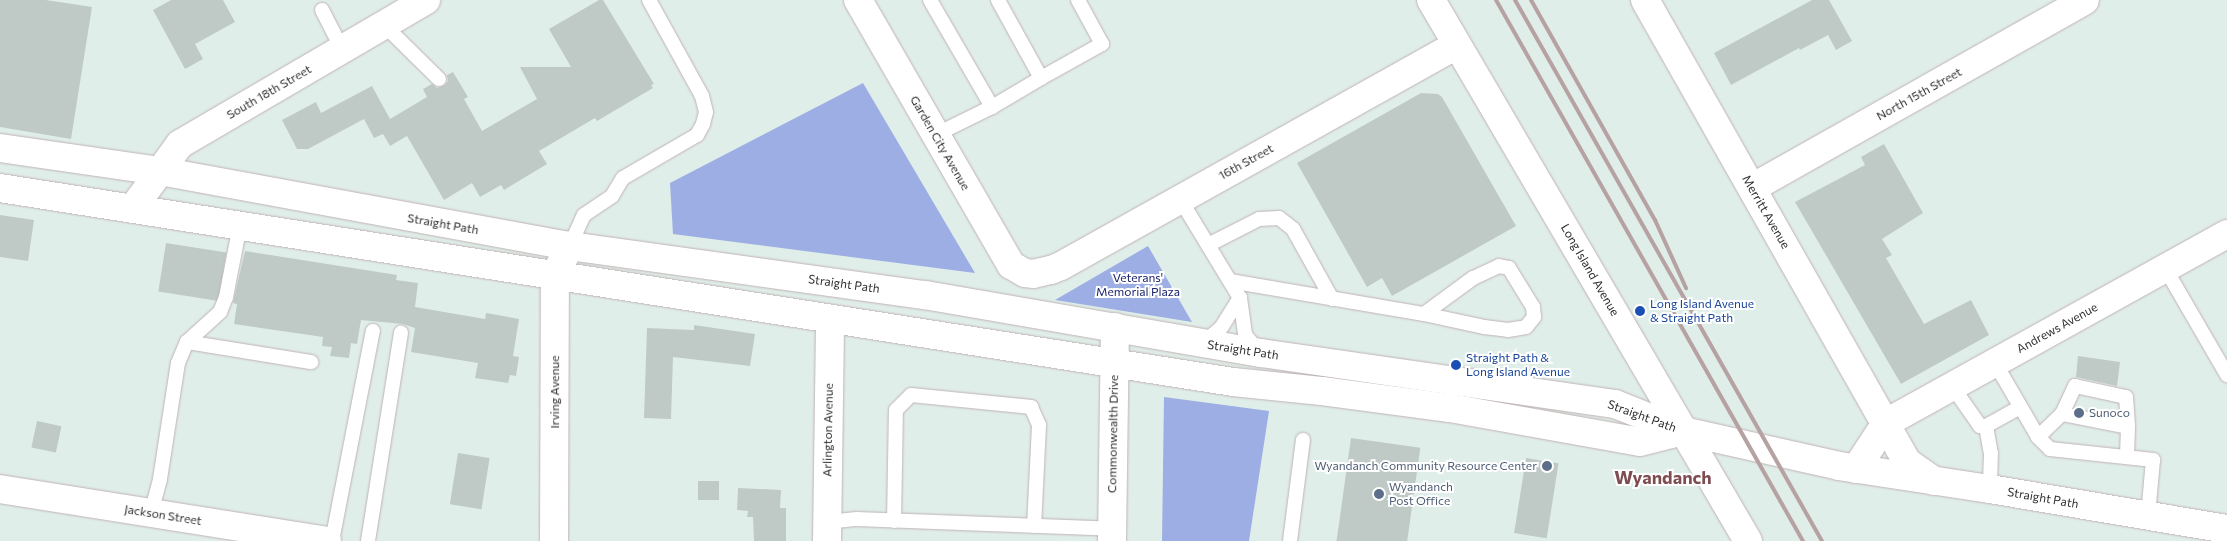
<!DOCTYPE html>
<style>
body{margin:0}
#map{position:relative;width:2227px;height:541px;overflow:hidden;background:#e0eee9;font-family:Commissioner,sans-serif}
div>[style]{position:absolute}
.green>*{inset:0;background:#9caee4}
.building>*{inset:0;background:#bfcac6;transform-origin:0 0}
.roads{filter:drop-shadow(0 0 1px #c0b3b4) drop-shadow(0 0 1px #c0b3b4)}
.service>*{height:14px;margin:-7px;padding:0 7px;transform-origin:7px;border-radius:7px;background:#fff}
.minor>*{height:28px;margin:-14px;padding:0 14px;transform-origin:14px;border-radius:14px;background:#fff}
.tertiary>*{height:28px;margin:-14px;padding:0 14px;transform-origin:14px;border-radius:14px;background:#fff}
.secondary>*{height:28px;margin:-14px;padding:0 14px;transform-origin:14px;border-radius:14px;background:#fff}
.rail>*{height:4px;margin:-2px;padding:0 2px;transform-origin:2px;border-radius:2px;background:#b7a2a3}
.dots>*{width:14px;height:14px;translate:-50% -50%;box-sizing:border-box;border:2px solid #fff;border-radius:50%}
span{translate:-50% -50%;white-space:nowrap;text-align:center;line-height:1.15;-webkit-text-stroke:4px #fff;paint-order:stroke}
.street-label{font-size:12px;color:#2d2d2d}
.park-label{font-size:12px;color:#1b246c}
.transit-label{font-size:12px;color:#164399}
.left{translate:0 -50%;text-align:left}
.service-label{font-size:12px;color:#4e5e75}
.right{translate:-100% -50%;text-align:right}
.district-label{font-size:18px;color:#7e4c51;font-weight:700}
</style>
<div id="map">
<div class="green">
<i style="clip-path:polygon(863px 83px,975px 273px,673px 234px,670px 183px)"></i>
<i style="clip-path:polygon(1148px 246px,1192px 322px,1055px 300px)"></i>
<i style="clip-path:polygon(1164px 397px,1269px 411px,1249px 541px,1162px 541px)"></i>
</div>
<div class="building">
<i style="clip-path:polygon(0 0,46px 0,92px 7px,71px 139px,0 127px)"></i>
<i style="clip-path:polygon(171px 0,223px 0,235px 22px,195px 44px,203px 59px,185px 69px,153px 10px)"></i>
<i style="clip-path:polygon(599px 0,603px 0,654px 84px,651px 85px,653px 88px,597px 121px,595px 118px,539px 151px,547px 164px,504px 190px,501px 185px,480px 197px,472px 183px,444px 200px,407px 136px,390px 146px,383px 134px,374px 138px,364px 119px,308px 149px,297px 149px,282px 120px,316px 102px,321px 113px,372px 86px,390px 119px,427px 97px,423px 89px,432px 84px,437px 88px,445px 85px,448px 81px,447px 75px,453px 72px,468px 97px,464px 99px,482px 131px,537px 99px,520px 67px,571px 67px,549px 29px)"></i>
<i style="clip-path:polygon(1812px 0,1829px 0,1852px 41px,1836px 50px,1828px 35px,1800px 50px,1799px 48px,1731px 85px,1714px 53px)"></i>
<i style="clip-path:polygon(1421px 93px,1438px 94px,1442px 97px,1516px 226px,1392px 296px,1382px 278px,1367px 287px,1297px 163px)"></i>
<i style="clip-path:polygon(1884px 144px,1923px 213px,1882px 239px,1892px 255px,1886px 258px,1924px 324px,1971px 300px,1989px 335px,1901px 384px,1795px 202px,1865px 165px,1861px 157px)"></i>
<i style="clip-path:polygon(0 215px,34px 220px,28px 261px,0 257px)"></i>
<i style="left:166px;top:243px;width:61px;height:49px;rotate:9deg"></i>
<i style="clip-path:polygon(245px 251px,397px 275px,396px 280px,418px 283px,415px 307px,485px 319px,486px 313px,519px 319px,513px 356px,519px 357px,516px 376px,510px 375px,508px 383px,475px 378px,478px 363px,411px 352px,415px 328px,403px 324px,361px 320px,357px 344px,351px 343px,349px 358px,330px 356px,332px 347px,322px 346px,323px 337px,234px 324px,237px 304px,233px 303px)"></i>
<i style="clip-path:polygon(694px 325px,755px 334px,750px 366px,673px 357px,671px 419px,644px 418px,647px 328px,694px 330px)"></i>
<i style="clip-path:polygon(2078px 356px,2120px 362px,2117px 386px,2076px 377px)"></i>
<i style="left:37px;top:421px;width:25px;height:27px;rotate:12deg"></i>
<i style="left:1351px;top:438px;width:70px;height:104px;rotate:8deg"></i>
<i style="left:458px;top:453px;width:32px;height:52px;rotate:9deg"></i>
<i style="left:1526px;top:458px;width:33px;height:76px;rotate:9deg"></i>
<i style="left:698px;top:481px;width:21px;height:19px"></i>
<i style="clip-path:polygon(738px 488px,781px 490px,780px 508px,786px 508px,786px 541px,754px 541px,753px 517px,747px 517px,748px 511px,737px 510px)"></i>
</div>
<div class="roads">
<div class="service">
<i style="left:930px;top:0;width:124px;rotate:59.9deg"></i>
<i style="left:322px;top:10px;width:44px;rotate:62.9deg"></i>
<i style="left:384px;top:25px;width:77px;rotate:44.5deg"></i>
<i style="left:1041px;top:78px;width:70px;rotate:-29.1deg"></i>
<i style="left:1102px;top:44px;width:50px;rotate:-118.6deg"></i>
<i style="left:935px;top:135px;width:64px;rotate:-26.2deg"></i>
<i style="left:992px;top:107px;width:57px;rotate:-30.6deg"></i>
<i style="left:1041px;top:78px;width:89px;rotate:-118.9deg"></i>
<i style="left:1180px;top:199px;width:116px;rotate:58.8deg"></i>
<i style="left:1240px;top:298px;width:37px;rotate:82deg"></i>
<i style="left:1245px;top:335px;width:21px;rotate:49deg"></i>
<i style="left:1208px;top:245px;width:57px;rotate:-27deg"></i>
<i style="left:1259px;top:219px;width:20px;rotate:-3deg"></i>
<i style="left:1279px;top:218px;width:18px;rotate:38deg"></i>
<i style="left:1293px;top:229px;width:80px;rotate:60.9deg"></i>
<i style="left:570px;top:246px;width:34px;rotate:-66deg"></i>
<i style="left:584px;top:215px;width:34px;rotate:-34deg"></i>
<i style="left:612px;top:196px;width:21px;rotate:-59deg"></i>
<i style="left:623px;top:178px;width:86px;rotate:-30.2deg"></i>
<i style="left:697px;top:135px;width:13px;rotate:-61deg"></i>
<i style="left:703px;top:124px;width:12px;rotate:-76deg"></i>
<i style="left:706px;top:112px;width:16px;rotate:-104deg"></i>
<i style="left:702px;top:96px;width:110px;rotate:-118.9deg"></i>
<i style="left:2165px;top:268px;width:124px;rotate:59.9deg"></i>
<i style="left:1230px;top:281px;width:197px;rotate:9.7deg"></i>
<i style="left:1424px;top:314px;width:61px;rotate:12.2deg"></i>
<i style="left:1484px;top:327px;width:24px;rotate:7deg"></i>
<i style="left:1508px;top:330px;width:18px;rotate:-9deg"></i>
<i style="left:1526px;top:327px;width:13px;rotate:-51deg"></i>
<i style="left:1534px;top:317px;width:10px;rotate:-96deg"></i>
<i style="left:1533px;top:307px;width:46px;rotate:-121.6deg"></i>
<i style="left:1509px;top:268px;width:10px;rotate:-169deg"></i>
<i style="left:1499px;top:266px;width:29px;rotate:155deg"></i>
<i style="left:1473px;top:278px;width:61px;rotate:143.7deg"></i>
<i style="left:187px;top:342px;width:126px;rotate:9.2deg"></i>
<i style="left:1203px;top:343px;width:23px;rotate:-40deg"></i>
<i style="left:1221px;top:328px;width:36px;rotate:-58deg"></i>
<i style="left:1995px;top:363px;width:86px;rotate:59.8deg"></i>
<i style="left:2038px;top:437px;width:17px;rotate:45deg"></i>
<i style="left:2050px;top:449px;width:104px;rotate:6.1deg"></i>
<i style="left:2153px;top:460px;width:55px;rotate:95.2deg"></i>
<i style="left:1952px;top:386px;width:49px;rotate:55deg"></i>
<i style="left:1980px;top:426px;width:6px"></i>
<i style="left:1986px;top:426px;width:39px;rotate:-29deg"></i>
<i style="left:2062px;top:414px;width:31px;rotate:-65deg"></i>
<i style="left:2075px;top:386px;width:52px;rotate:12.2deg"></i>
<i style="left:2126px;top:397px;width:30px;rotate:86deg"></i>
<i style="left:1986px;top:426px;width:27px;rotate:80deg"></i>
<i style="left:1991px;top:453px;width:36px;rotate:92deg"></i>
<i style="left:2038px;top:437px;width:33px;rotate:-44deg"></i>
<i style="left:2062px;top:414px;width:67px;rotate:11.1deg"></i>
<i style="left:2128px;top:427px;width:30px;rotate:92deg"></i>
<i style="left:151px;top:513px;width:35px;rotate:-75deg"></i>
<i style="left:160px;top:479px;width:117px;rotate:-81.2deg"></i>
<i style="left:178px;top:363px;width:23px;rotate:-67deg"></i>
<i style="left:187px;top:342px;width:45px;rotate:-42.3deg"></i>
<i style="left:220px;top:312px;width:16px;rotate:-68deg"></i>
<i style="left:226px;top:297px;width:73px;rotate:-79deg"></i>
<i style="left:894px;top:521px;width:111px;rotate:-89deg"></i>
<i style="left:896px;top:410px;width:21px;rotate:-45deg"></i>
<i style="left:911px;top:395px;width:121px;rotate:5.7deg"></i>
<i style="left:1031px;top:407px;width:20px;rotate:66deg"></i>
<i style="left:1039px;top:425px;width:101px;rotate:92.8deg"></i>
<i style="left:827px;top:522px;width:30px;rotate:-6deg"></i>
<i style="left:857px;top:519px;width:255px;rotate:2.2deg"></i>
<i style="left:332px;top:541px;width:214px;rotate:-79deg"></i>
<i style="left:368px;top:541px;width:211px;rotate:-81deg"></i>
<i style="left:1290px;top:541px;width:102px;rotate:-82.7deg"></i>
</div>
<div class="minor">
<i style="left:858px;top:0;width:306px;rotate:60deg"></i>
<i style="left:1011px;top:265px;width:16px;rotate:30deg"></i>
<i style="left:1025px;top:273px;width:8px;rotate:7deg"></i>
<i style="left:1033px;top:274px;width:18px;rotate:-13deg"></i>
<i style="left:1051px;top:270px;width:11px;rotate:-22deg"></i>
<i style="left:1061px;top:266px;width:453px;rotate:-29.2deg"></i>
<i style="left:1645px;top:0;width:531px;rotate:60.44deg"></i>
<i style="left:1907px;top:462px;width:33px;rotate:35deg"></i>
<i style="left:1752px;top:188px;width:382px;rotate:-29.4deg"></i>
<i style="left:1856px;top:469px;width:55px;rotate:-56.9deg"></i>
<i style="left:1886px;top:423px;width:390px;rotate:-29deg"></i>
<i style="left:0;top:489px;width:331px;rotate:9deg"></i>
<i style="left:554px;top:541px;width:266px;rotate:-89.8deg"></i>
<i style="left:555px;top:275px;width:33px;rotate:-63deg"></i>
<i style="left:827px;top:541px;width:222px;rotate:-89.2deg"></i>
<i style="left:1112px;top:541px;width:214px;rotate:-89.2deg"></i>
</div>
<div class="tertiary">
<i style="left:1431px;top:0;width:627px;rotate:59.63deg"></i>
<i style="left:133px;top:208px;width:79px;rotate:-53.7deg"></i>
<i style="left:180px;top:144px;width:285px;rotate:-30.3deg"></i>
</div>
<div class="secondary">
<i style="left:0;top:148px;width:162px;rotate:8.2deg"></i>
<i style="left:160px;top:171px;width:417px;rotate:10.4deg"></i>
<i style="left:570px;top:246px;width:358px;rotate:7.9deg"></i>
<i style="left:925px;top:295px;width:341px;rotate:9.8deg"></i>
<i style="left:1261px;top:353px;width:358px;rotate:8.2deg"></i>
<i style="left:1615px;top:404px;width:73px;rotate:21.7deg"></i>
<i style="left:1683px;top:431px;width:160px;rotate:12.6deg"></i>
<i style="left:1839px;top:466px;width:153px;rotate:8.7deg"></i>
<i style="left:1990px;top:489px;width:240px;rotate:9.6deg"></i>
<i style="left:0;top:188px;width:1248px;rotate:8.94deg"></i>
<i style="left:1233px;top:382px;width:89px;rotate:5.8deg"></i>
<i style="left:1322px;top:391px;width:129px;rotate:7.6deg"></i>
<i style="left:1450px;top:408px;width:193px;rotate:10.1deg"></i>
<i style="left:1640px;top:442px;width:44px;rotate:-14.3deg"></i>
</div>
</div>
<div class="rail">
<i style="left:1496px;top:0;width:622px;rotate:60.43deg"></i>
<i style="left:1515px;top:0;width:622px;rotate:60.43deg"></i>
<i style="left:1531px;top:0;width:253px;rotate:60.6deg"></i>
<i style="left:1655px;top:220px;width:75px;rotate:65.5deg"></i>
</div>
<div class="dots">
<i style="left:1640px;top:311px;background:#1a4fb4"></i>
<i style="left:1456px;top:365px;background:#1a4fb4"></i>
<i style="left:2079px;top:413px;background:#5c6f8a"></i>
<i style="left:1547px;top:466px;background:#5c6f8a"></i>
<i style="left:1379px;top:494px;background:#5c6f8a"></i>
</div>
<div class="street-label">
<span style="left:269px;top:92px;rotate:-30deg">South 18th Street</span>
<span style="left:1919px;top:94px;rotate:-29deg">North 15th Street</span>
<span style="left:940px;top:143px;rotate:60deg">Garden City Avenue</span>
<span style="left:1246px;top:162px;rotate:-29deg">16th Street</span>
<span style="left:1766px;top:212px;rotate:60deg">Merritt Avenue</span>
<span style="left:443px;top:224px;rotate:10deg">Straight Path</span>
<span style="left:1590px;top:270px;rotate:60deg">Long Island Avenue</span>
<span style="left:844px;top:284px;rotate:8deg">Straight Path</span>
<span style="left:2057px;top:328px;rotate:-29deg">Andrews Avenue</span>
<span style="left:1243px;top:350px;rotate:9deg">Straight Path</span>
<span style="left:555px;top:392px;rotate:-90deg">Irving Avenue</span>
<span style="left:1642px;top:416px;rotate:20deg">Straight Path</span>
<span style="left:828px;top:430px;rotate:-89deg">Arlington Avenue</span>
<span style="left:1113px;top:434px;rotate:-89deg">Commonwealth Drive</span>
<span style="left:2043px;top:498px;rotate:10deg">Straight Path</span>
<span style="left:163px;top:515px;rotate:9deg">Jackson Street</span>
</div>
<div class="park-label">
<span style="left:1138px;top:285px">Veterans'<br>Memorial Plaza</span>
</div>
<div class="transit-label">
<span class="left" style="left:1650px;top:311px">Long Island Avenue<br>&amp; Straight Path</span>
<span class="left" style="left:1466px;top:365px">Straight Path &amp;<br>Long Island Avenue</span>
</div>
<div class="service-label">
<span class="left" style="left:2089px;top:413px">Sunoco</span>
<span class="right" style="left:1537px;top:466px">Wyandanch Community Resource Center</span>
<span class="left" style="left:1389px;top:494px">Wyandanch<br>Post Office</span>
</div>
<div class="district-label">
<span style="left:1663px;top:477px">Wyandanch</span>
</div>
</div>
